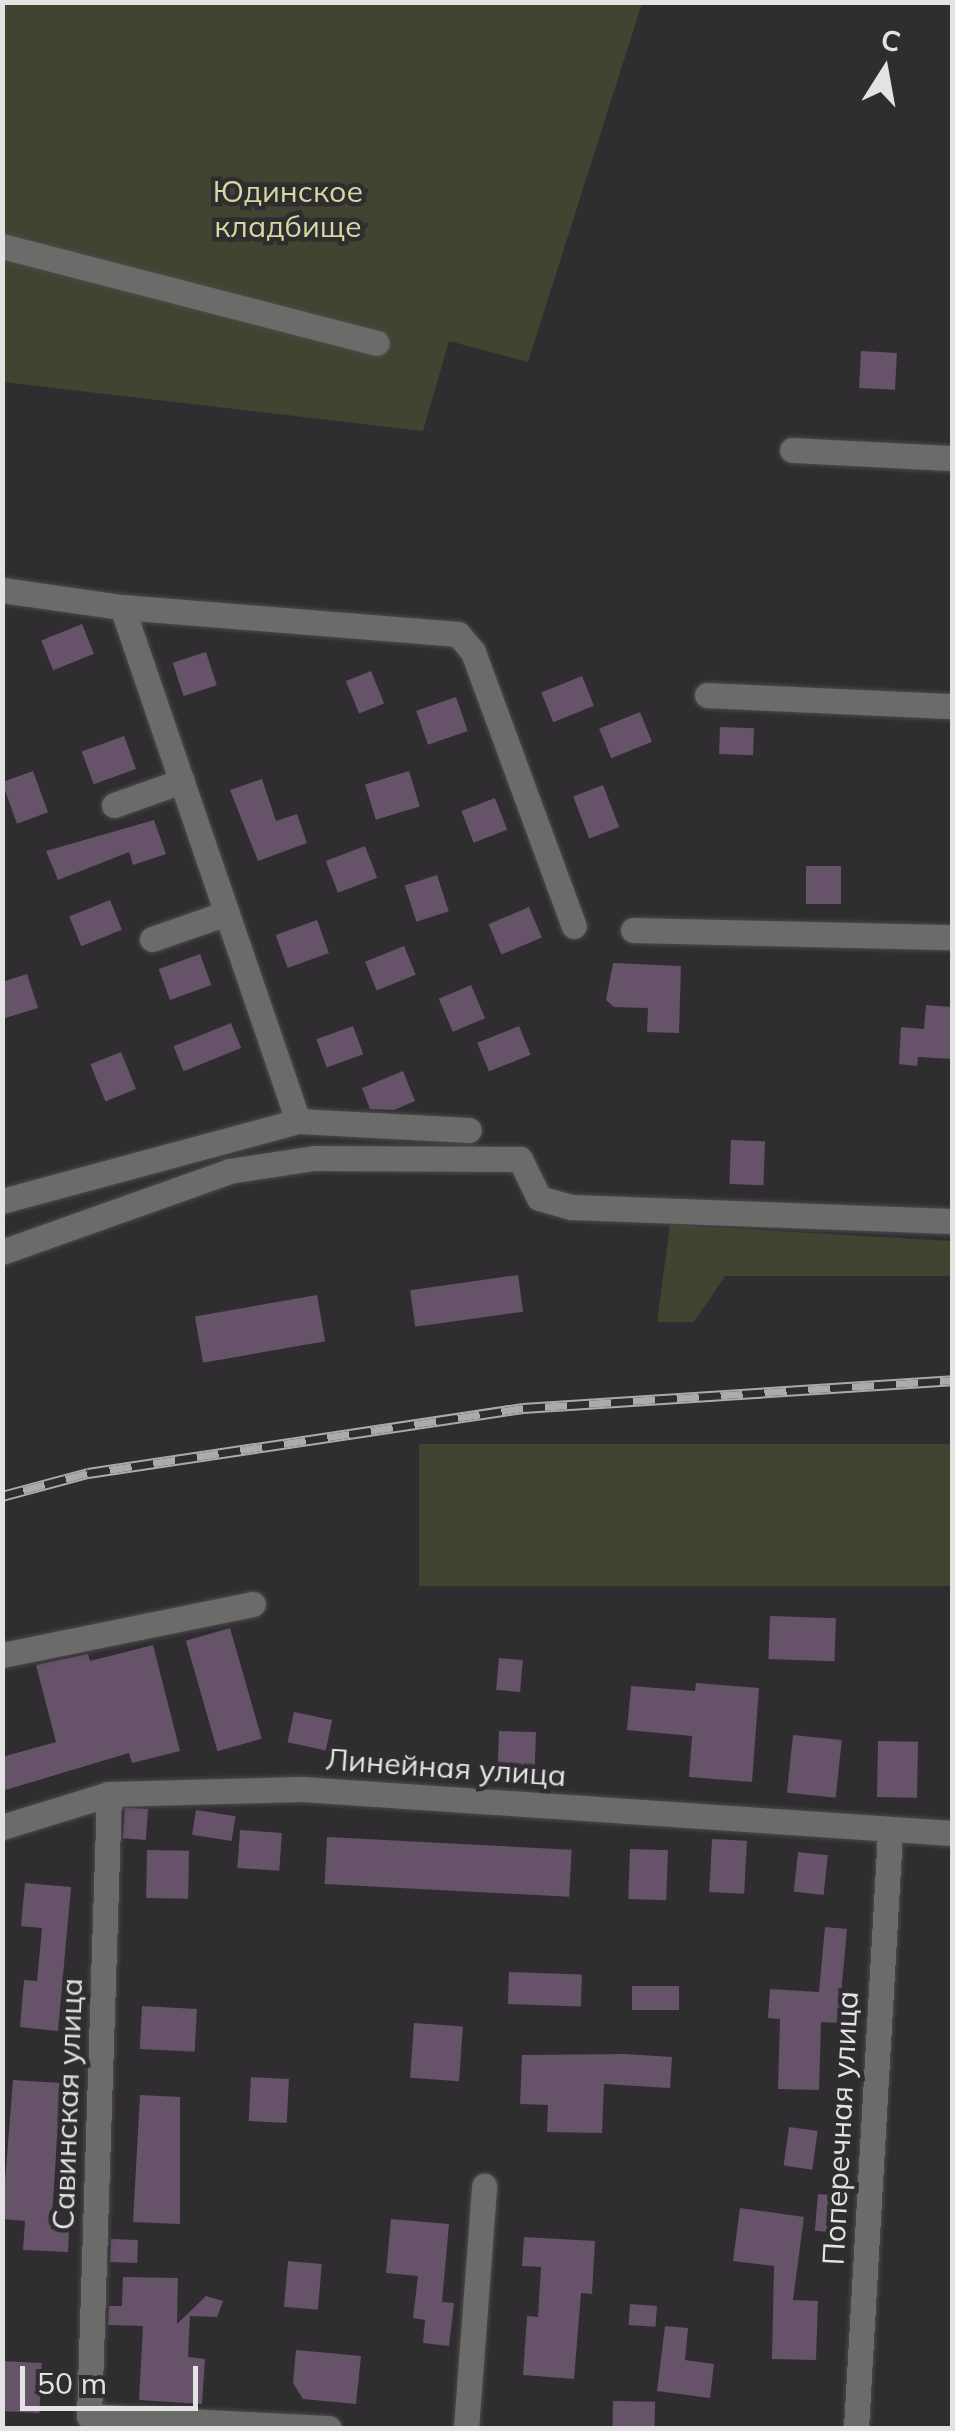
<!DOCTYPE html>
<meta charset="utf-8">
<style>
body{margin:0}
#map{position:relative;width:955px;height:2431px;overflow:hidden;background:#2f2d30;font-family:Mulish,sans-serif}
div>[style]{position:absolute}
.green>*{inset:0;background:#424431;transform-origin:0 0}
.building>*{inset:0;background:#665269;transform-origin:0 0}
.roads{filter:drop-shadow(0 0 2px #4c4a4d) drop-shadow(0 0 2px #4c4a4d)}
.minor>*{height:25px;margin:-12.5px;padding:0 12.5px;transform-origin:12.5px;border-radius:12.5px;background:#6b6b69}
.rail>*{height:11px;margin-top:-5.5px;transform-origin:0;background:repeating-linear-gradient(90deg,#2f2d30 0 22px,#abaaac 0 44px);box-sizing:border-box;border-block:2px solid #abaaac}
span{translate:-50% -50%;white-space:nowrap;text-align:center;line-height:1.15;-webkit-text-stroke:9px #2f2d30;paint-order:stroke}
.park-label{font-size:30px;color:#d3d9a1}
.street-label{font-size:30px;color:#e4e3e4}
.frame{position:absolute;inset:0;border:5px solid #e4e3e4;pointer-events:none}
.north{position:absolute;left:835px;top:20px;width:100px;height:100px;-webkit-text-stroke:8px #2f2d30;paint-order:stroke;rotate:11deg;font-size:28px;font-weight:700;line-height:40px;text-align:center;color:#e4e3e4}
.north::after{content:'';display:block;margin:auto;width:35px;height:45px;background:#e4e3e4;clip-path:polygon(50% 0,100% 100%,50% 72%,0 100%)}
.scale{position:absolute;left:20px;top:2366px;width:178px;height:45px;box-sizing:border-box;border:5px solid #e4e3e4;border-top:0;padding-left:12px;font-size:30px;line-height:35px;white-space:nowrap;color:#e4e3e4;-webkit-text-stroke:8px #2f2d30;paint-order:stroke}
</style>
<div id="map">
<div class="green">
<i style="clip-path:polygon(3px 3px,642px 3px,528px 362px,449px 341px,423px 431px,3px 382px)"></i>
<i style="clip-path:polygon(670px 1225px,952px 1241px,952px 1276px,725px 1276px,694px 1322px,657px 1322px)"></i>
<i style="left:952px;top:1444px;width:142px;height:533px;rotate:90deg"></i>
</div>
<div class="building">
<i style="left:861px;top:351px;width:36px;height:37px;rotate:3deg"></i>
<i style="left:82px;top:624px;width:32px;height:44px;rotate:68deg"></i>
<i style="left:206px;top:652px;width:35px;height:35px;rotate:72deg"></i>
<i style="left:371px;top:671px;width:35px;height:27px;rotate:68deg"></i>
<i style="left:582px;top:676px;width:32px;height:44px;rotate:68deg"></i>
<i style="left:456px;top:697px;width:36px;height:42px;rotate:71deg"></i>
<i style="left:640px;top:712px;width:32px;height:44px;rotate:68deg"></i>
<i style="left:720px;top:727px;width:34px;height:27px;rotate:2deg"></i>
<i style="left:124px;top:736px;width:35px;height:45px;rotate:70deg"></i>
<i style="left:33px;top:771px;width:44px;height:33px;rotate:70deg"></i>
<i style="left:409px;top:771px;width:37px;height:46px;rotate:73deg"></i>
<i style="clip-path:polygon(262px 779px,276px 821px,297px 814px,307px 843px,258px 861px,230px 790px)"></i>
<i style="left:603px;top:785px;width:45px;height:32px;rotate:69deg"></i>
<i style="left:495px;top:798px;width:34px;height:36px;rotate:69deg"></i>
<i style="clip-path:polygon(154px 820px,166px 854px,133px 865px,129px 852px,58px 880px,46px 851px)"></i>
<i style="left:365px;top:846px;width:34px;height:42px;rotate:69deg"></i>
<i style="left:806px;top:866px;width:35px;height:38px"></i>
<i style="left:437px;top:875px;width:38px;height:34px;rotate:72deg"></i>
<i style="left:110px;top:900px;width:32px;height:44px;rotate:68deg"></i>
<i style="left:529px;top:907px;width:33px;height:44px;rotate:67deg"></i>
<i style="left:317px;top:920px;width:35px;height:44px;rotate:70deg"></i>
<i style="left:404px;top:946px;width:31px;height:42px;rotate:68deg"></i>
<i style="left:200px;top:954px;width:33px;height:44px;rotate:70deg"></i>
<i style="clip-path:polygon(613px 963px,681px 966px,679px 1033px,647px 1032px,648px 1008px,614px 1007px,606px 1000px)"></i>
<i style="clip-path:polygon(27px 974px,38px 1008px,2px 1019px,2px 982px)"></i>
<i style="left:471px;top:985px;width:36px;height:35px;rotate:67deg"></i>
<i style="clip-path:polygon(926px 1005px,952px 1007px,952px 1059px,918px 1057px,917px 1066px,899px 1064px,901px 1027px,924px 1029px)"></i>
<i style="left:231px;top:1023px;width:27px;height:62px;rotate:68deg"></i>
<i style="left:353px;top:1026px;width:30px;height:39px;rotate:70deg"></i>
<i style="left:519px;top:1026px;width:31px;height:45px;rotate:68deg"></i>
<i style="left:121px;top:1052px;width:40px;height:33px;rotate:68deg"></i>
<i style="clip-path:polygon(403px 1071px,415px 1101px,394px 1110px,370px 1109px,362px 1088px)"></i>
<i style="left:731px;top:1140px;width:34px;height:44px;rotate:2deg"></i>
<i style="left:518px;top:1275px;width:37px;height:109px;rotate:82deg"></i>
<i style="left:317px;top:1295px;width:47px;height:124px;rotate:80deg"></i>
<i style="left:770px;top:1616px;width:66px;height:43px;rotate:2deg"></i>
<i style="left:230px;top:1628px;width:115px;height:46px;rotate:74deg"></i>
<i style="clip-path:polygon(153px 1645px,180px 1751px,132px 1763px,129px 1753px,2px 1791px,2px 1757px,56px 1742px,36px 1665px,88px 1654px,90px 1661px)"></i>
<i style="left:499px;top:1658px;width:24px;height:32px;rotate:5deg"></i>
<i style="clip-path:polygon(696px 1683px,759px 1688px,752px 1782px,689px 1777px,692px 1736px,627px 1730px,631px 1686px,695px 1691px)"></i>
<i style="left:294px;top:1712px;width:39px;height:31px;rotate:12deg"></i>
<i style="left:499px;top:1731px;width:37px;height:39px;rotate:2deg"></i>
<i style="left:793px;top:1735px;width:49px;height:58px;rotate:6deg"></i>
<i style="left:878px;top:1741px;width:40px;height:56px;rotate:1deg"></i>
<i style="left:148px;top:1809px;width:31px;height:23px;rotate:94deg"></i>
<i style="left:196px;top:1810px;width:40px;height:25px;rotate:9deg"></i>
<i style="left:240px;top:1830px;width:42px;height:38px;rotate:4deg"></i>
<i style="left:327px;top:1837px;width:245px;height:47px;rotate:3deg"></i>
<i style="left:712px;top:1839px;width:35px;height:53px;rotate:3deg"></i>
<i style="left:630px;top:1849px;width:38px;height:50px;rotate:2deg"></i>
<i style="left:147px;top:1850px;width:42px;height:48px;rotate:1deg"></i>
<i style="left:798px;top:1852px;width:30px;height:40px;rotate:6deg"></i>
<i style="clip-path:polygon(25px 1883px,71px 1887px,58px 2031px,20px 2027px,24px 1980px,37px 1981px,42px 1928px,21px 1926px)"></i>
<i style="clip-path:polygon(825px 1927px,847px 1929px,841px 1994px,858px 1995px,856px 2024px,821px 2022px,819px 2090px,778px 2089px,780px 2019px,768px 2018px,770px 1989px,819px 1992px)"></i>
<i style="left:509px;top:1972px;width:73px;height:32px;rotate:2deg"></i>
<i style="left:632px;top:1986px;width:47px;height:24px"></i>
<i style="left:142px;top:2006px;width:55px;height:43px;rotate:3deg"></i>
<i style="left:414px;top:2023px;width:49px;height:55px;rotate:4deg"></i>
<i style="clip-path:polygon(625px 2054px,672px 2057px,670px 2088px,604px 2084px,602px 2133px,547px 2132px,548px 2105px,520px 2104px,522px 2055px)"></i>
<i style="left:251px;top:2077px;width:38px;height:44px;rotate:3deg"></i>
<i style="clip-path:polygon(13px 2080px,61px 2083px,51px 2229px,69px 2229px,68px 2252px,23px 2250px,25px 2221px,2px 2219px)"></i>
<i style="clip-path:polygon(140px 2095px,180px 2097px,180px 2224px,133px 2222px)"></i>
<i style="left:789px;top:2127px;width:29px;height:39px;rotate:8deg"></i>
<i style="left:818px;top:2194px;width:25px;height:37px;rotate:5deg"></i>
<i style="clip-path:polygon(740px 2208px,804px 2217px,793px 2300px,818px 2301px,816px 2360px,772px 2359px,774px 2266px,733px 2261px)"></i>
<i style="clip-path:polygon(391px 2219px,449px 2224px,442px 2302px,454px 2303px,449px 2346px,423px 2343px,425px 2320px,413px 2318px,418px 2276px,386px 2273px)"></i>
<i style="clip-path:polygon(524px 2237px,595px 2241px,592px 2294px,581px 2293px,574px 2379px,523px 2375px,527px 2316px,538px 2317px,541px 2267px,522px 2266px)"></i>
<i style="left:111px;top:2239px;width:27px;height:23px;rotate:2deg"></i>
<i style="left:288px;top:2261px;width:34px;height:46px;rotate:5deg"></i>
<i style="clip-path:polygon(123px 2277px,178px 2278px,177px 2324px,206px 2296px,223px 2301px,217px 2317px,190px 2316px,188px 2357px,205px 2359px,202px 2404px,139px 2400px,143px 2326px,108px 2325px,109px 2306px,122px 2306px)"></i>
<i style="left:630px;top:2304px;width:27px;height:21px;rotate:4deg"></i>
<i style="clip-path:polygon(665px 2326px,688px 2328px,685px 2360px,714px 2364px,710px 2398px,657px 2391px)"></i>
<i style="clip-path:polygon(296px 2350px,361px 2356px,356px 2404px,303px 2399px,293px 2383px)"></i>
<i style="left:2px;top:2361px;width:40px;height:50px;rotate:3deg"></i>
<i style="left:613px;top:2401px;width:42px;height:27px;rotate:1deg"></i>
</div>
<div class="roads">
<div class="minor">
<i style="left:2px;top:246px;width:387px;rotate:14.5deg"></i>
<i style="left:792px;top:450px;width:160px;rotate:2.9deg"></i>
<i style="left:2px;top:590px;width:121px;rotate:8.1deg"></i>
<i style="left:122px;top:607px;width:337px;rotate:4.6deg"></i>
<i style="left:458px;top:634px;width:23px;rotate:50deg"></i>
<i style="left:473px;top:652px;width:292px;rotate:69.8deg"></i>
<i style="left:122px;top:607px;width:543px;rotate:71.1deg"></i>
<i style="left:707px;top:695px;width:245px;rotate:2.6deg"></i>
<i style="left:114px;top:805px;width:72px;rotate:-19.4deg"></i>
<i style="left:633px;top:930px;width:319px;rotate:1.3deg"></i>
<i style="left:152px;top:939px;width:79px;rotate:-19.1deg"></i>
<i style="left:2px;top:1201px;width:307px;rotate:-15.1deg"></i>
<i style="left:298px;top:1121px;width:171px;rotate:3deg"></i>
<i style="left:2px;top:1252px;width:241px;rotate:-19.6deg"></i>
<i style="left:229px;top:1171px;width:86px;rotate:-8.7deg"></i>
<i style="left:314px;top:1158px;width:206px;rotate:0.3deg"></i>
<i style="left:520px;top:1159px;width:43px;rotate:64deg"></i>
<i style="left:539px;top:1198px;width:33px;rotate:16deg"></i>
<i style="left:571px;top:1207px;width:381px;rotate:2.1deg"></i>
<i style="left:2px;top:1655px;width:256px;rotate:-11.5deg"></i>
<i style="left:109px;top:1794px;width:622px;rotate:91.84deg"></i>
<i style="left:89px;top:2416px;width:240px;rotate:2.9deg"></i>
<i style="left:2px;top:1827px;width:112px;rotate:-17.1deg"></i>
<i style="left:109px;top:1794px;width:193px;rotate:-1.5deg"></i>
<i style="left:302px;top:1789px;width:651px;rotate:3.87deg"></i>
<i style="left:466px;top:2428px;width:243px;rotate:-85.7deg"></i>
<i style="left:856px;top:2428px;width:597px;rotate:-86.73deg"></i>
</div>
</div>
<div class="rail">
<i style="left:2px;top:1496px;width:89px;rotate:-15deg"></i>
<i style="left:88px;top:1473px;width:440px;rotate:-8.5deg"></i>
<i style="left:523px;top:1408px;width:430px;rotate:-3.7deg"></i>
</div>
<div class="park-label">
<span style="left:288px;top:208px">Юдинское<br>кладбище</span>
</div>
<div class="street-label">
<span style="left:446px;top:1767px;rotate:4deg">Линейная улица</span>
<span style="left:67px;top:2104px;rotate:-88deg">Савинская улица</span>
<span style="left:840px;top:2128px;rotate:-87deg">Поперечная улица</span>
</div>
<div class="frame"></div>
<div class="north">С</div>
<div class="scale">50 m</div>
</div>
